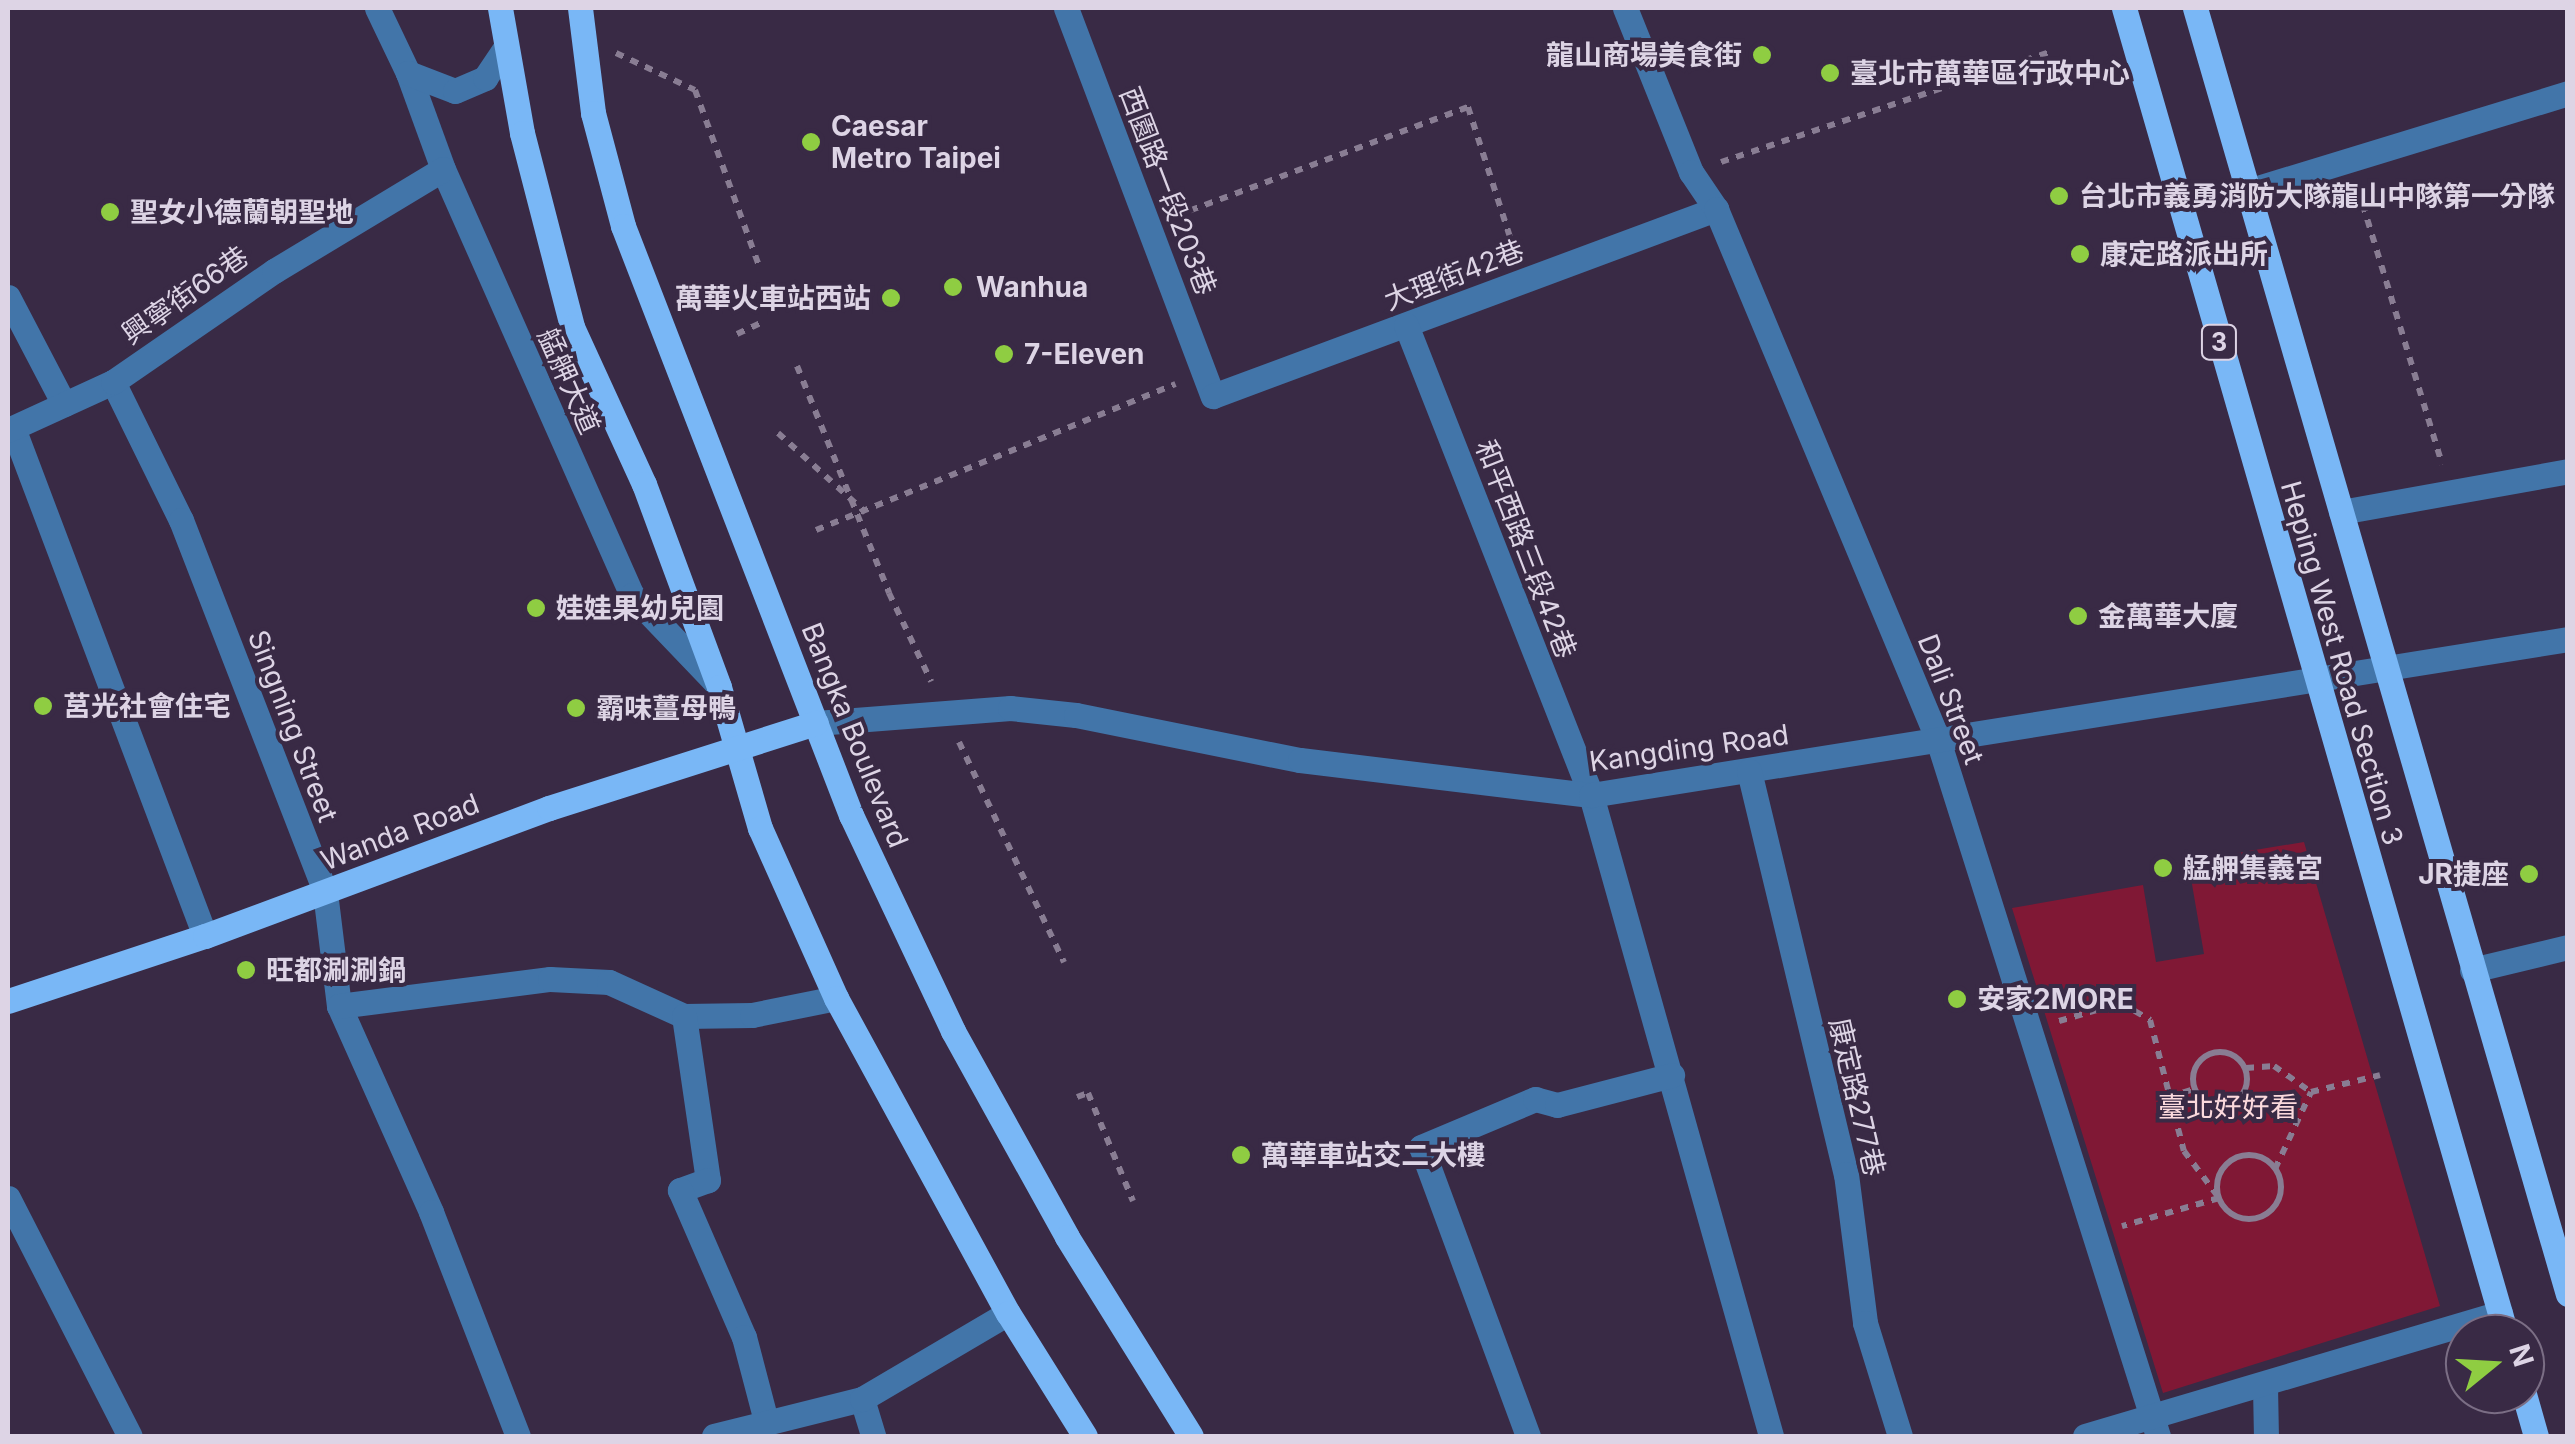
<!DOCTYPE html>
<meta charset="utf-8">
<style>
body{margin:0}
#map{position:relative;width:2575px;height:1444px;overflow:hidden;background:#392a45;font-family:Inter,"Noto Sans TC",sans-serif}
div>[style]{position:absolute}
.green>*{inset:0;background:#801835}
.path>*{height:6px;margin-top:-3px;transform-origin:0;background:repeating-linear-gradient(90deg,#897d93 0 8px,transparent 0 16px)}
.path>.ring{margin:-3px;padding:0;box-sizing:content-box;background:none;border:6px solid #897d93;border-radius:50%}
.minor>*{height:25px;margin:-12.5px;padding:0 12.5px;transform-origin:12.5px;border-radius:12.5px;background:#4275a9}
.major>*{height:25px;margin:-12.5px;padding:0 12.5px;transform-origin:12.5px;border-radius:12.5px;background:#79b7f6}
.dots>*{width:28px;height:28px;translate:-50% -50%;box-sizing:border-box;border:5px solid #392a45;border-radius:50%}
span{translate:-50% -50%;white-space:nowrap;text-align:center;line-height:1.15;-webkit-text-stroke:8px #392a45;paint-order:stroke}
.shield-label span{padding:2px 8px;background:#392a45;border:2px solid;border-radius:8px;-webkit-text-stroke-width:0}
.shield-label{font-size:25px;color:#ddd4e5;font-weight:700}
.poi-label{font-size:28px;color:#ddd4e5;font-weight:700}
.right{translate:-100% -50%;text-align:right}
.left{translate:0 -50%;text-align:left}
.street-label{font-size:28px;color:#ddd4e5}
.park-label{font-size:28px;color:#fbd9dd}
.frame{position:absolute;inset:0;border:10px solid #ddd4e5;pointer-events:none}
.north{position:absolute;left:2445px;top:1314px;width:100px;height:100px;box-sizing:border-box;background:#392a45;border:2px solid #7b6e85;border-radius:50%;rotate:72deg;font-size:28px;font-weight:700;line-height:40px;text-align:center;color:#ddd4e5}
.north::after{content:'';display:block;margin:auto;width:35px;height:45px;background:#8fcd42;clip-path:polygon(50% 0,100% 100%,50% 72%,0 100%)}
</style>
<div id="map">
<div class="green">
<i style="clip-path:polygon(2304px 842px,2440px 1306px,2163px 1393px,2012px 908px,2143px 885px,2156px 962px,2204px 954px,2188px 861px)"></i>
</div>
<div class="path">
<i style="left:616px;top:53px;width:87px;rotate:25.1deg"></i>
<i style="left:695px;top:90px;width:187px;rotate:70deg"></i>
<i style="left:1721px;top:162px;width:349px;rotate:-18.5deg"></i>
<i style="left:2358px;top:189px;width:288px;rotate:73deg"></i>
<i style="left:1175px;top:216px;width:313px;rotate:-20.4deg"></i>
<i style="left:1468px;top:107px;width:149px;rotate:72.1deg"></i>
<i style="left:737px;top:334px;width:26px;rotate:-25deg"></i>
<i style="left:797px;top:366px;width:245px;rotate:67.9deg"></i>
<i style="left:889px;top:593px;width:98px;rotate:64.5deg"></i>
<i style="left:778px;top:433px;width:118px;rotate:42.2deg"></i>
<i style="left:816px;top:530px;width:388px;rotate:-22.1deg"></i>
<i style="left:959px;top:742px;width:244px;rotate:64.5deg"></i>
<i style="left:2059px;top:1021px;width:65px;rotate:-16.2deg"></i>
<i style="left:2121px;top:1003px;width:34px;rotate:30deg"></i>
<i style="left:2150px;top:1020px;width:135px;rotate:75.5deg"></i>
<i style="left:2184px;top:1151px;width:59px;rotate:53.3deg"></i>
<i style="left:2219px;top:1198px;width:101px;rotate:163.9deg"></i>
<i class="ring" style="left:2193px;top:1052px;width:48px;height:48px"></i>
<i style="left:2246px;top:1068px;width:28px;rotate:-4deg"></i>
<i style="left:2274px;top:1066px;width:45px;rotate:35.1deg"></i>
<i style="left:2311px;top:1092px;width:71px;rotate:-13.8deg"></i>
<i style="left:1077px;top:1097px;width:12px;rotate:-20deg"></i>
<i style="left:1088px;top:1093px;width:117px;rotate:67.4deg"></i>
<i style="left:2168px;top:1097px;width:28px;rotate:-17deg"></i>
<i class="ring" style="left:2217px;top:1155px;width:58px;height:58px"></i>
<i style="left:2275px;top:1169px;width:85px;rotate:-64.9deg"></i>
</div>
<div class="minor">
<i style="left:377px;top:8px;width:72px;rotate:64.5deg"></i>
<i style="left:408px;top:73px;width:102px;rotate:70deg"></i>
<i style="left:443px;top:169px;width:466px;rotate:66.1deg"></i>
<i style="left:632px;top:595px;width:124px;rotate:46.3deg"></i>
<i style="left:1066px;top:8px;width:415px;rotate:69.3deg"></i>
<i style="left:1213px;top:396px;width:537px;rotate:-20.39deg"></i>
<i style="left:1625px;top:8px;width:177px;rotate:68.1deg"></i>
<i style="left:1691px;top:172px;width:45px;rotate:56deg"></i>
<i style="left:1716px;top:209px;width:576px;rotate:67.31deg"></i>
<i style="left:1938px;top:740px;width:730px;rotate:72.46deg"></i>
<i style="left:408px;top:73px;width:50px;rotate:21deg"></i>
<i style="left:455px;top:91px;width:33px;rotate:-23deg"></i>
<i style="left:485px;top:78px;width:37px;rotate:-56deg"></i>
<i style="left:2248px;top:191px;width:335px;rotate:-17deg"></i>
<i style="left:8px;top:297px;width:121px;rotate:62.4deg"></i>
<i style="left:1406px;top:325px;width:505px;rotate:68.51deg"></i>
<i style="left:1591px;top:795px;width:666px;rotate:74.31deg"></i>
<i style="left:113px;top:382px;width:154px;rotate:63.8deg"></i>
<i style="left:181px;top:520px;width:399px;rotate:68.8deg"></i>
<i style="left:325px;top:892px;width:115px;rotate:83deg"></i>
<i style="left:339px;top:1006px;width:226px;rotate:65.9deg"></i>
<i style="left:431px;top:1212px;width:240px;rotate:68.8deg"></i>
<i style="left:13px;top:428px;width:543px;rotate:69.3deg"></i>
<i style="left:8px;top:430px;width:115px;rotate:-24.6deg"></i>
<i style="left:113px;top:382px;width:196px;rotate:-34.6deg"></i>
<i style="left:274px;top:271px;width:197px;rotate:-31.1deg"></i>
<i style="left:2341px;top:512px;width:231px;rotate:-10.2deg"></i>
<i style="left:816px;top:723px;width:195px;rotate:-4.4deg"></i>
<i style="left:1010px;top:708px;width:66px;rotate:6.1deg"></i>
<i style="left:1076px;top:715px;width:228px;rotate:11.4deg"></i>
<i style="left:1300px;top:760px;width:293px;rotate:6.9deg"></i>
<i style="left:1591px;top:795px;width:989px;rotate:-9.07deg"></i>
<i style="left:1749px;top:771px;width:415px;rotate:76.5deg"></i>
<i style="left:1846px;top:1174px;width:150px;rotate:82.7deg"></i>
<i style="left:1865px;top:1323px;width:118px;rotate:72.8deg"></i>
<i style="left:2472px;top:970px;width:99px;rotate:-13.5deg"></i>
<i style="left:339px;top:1006px;width:213px;rotate:-7.3deg"></i>
<i style="left:550px;top:979px;width:59px;rotate:2.9deg"></i>
<i style="left:609px;top:982px;width:82px;rotate:24.4deg"></i>
<i style="left:684px;top:1016px;width:68px;rotate:-0.8deg"></i>
<i style="left:752px;top:1015px;width:86px;rotate:-11.4deg"></i>
<i style="left:684px;top:1016px;width:166px;rotate:81.7deg"></i>
<i style="left:708px;top:1180px;width:30px;rotate:160deg"></i>
<i style="left:680px;top:1190px;width:160px;rotate:66.5deg"></i>
<i style="left:744px;top:1337px;width:87px;rotate:75.3deg"></i>
<i style="left:8px;top:1198px;width:267px;rotate:62.9deg"></i>
<i style="left:2265px;top:1386px;width:50px;rotate:88.9deg"></i>
<i style="left:862px;top:1399px;width:39px;rotate:73deg"></i>
<i style="left:714px;top:1436px;width:153px;rotate:-14deg"></i>
<i style="left:862px;top:1399px;width:169px;rotate:-30.5deg"></i>
<i style="left:1528px;top:1436px;width:308px;rotate:-110.3deg"></i>
<i style="left:1421px;top:1147px;width:124px;rotate:-22.8deg"></i>
<i style="left:1535px;top:1099px;width:23px;rotate:15deg"></i>
<i style="left:1557px;top:1105px;width:119px;rotate:-14.6deg"></i>
<i style="left:2085px;top:1436px;width:433px;rotate:-16.5deg"></i>
</div>
<div class="major">
<i style="left:500px;top:8px;width:127px;rotate:80deg"></i>
<i style="left:522px;top:133px;width:200px;rotate:75.5deg"></i>
<i style="left:572px;top:327px;width:173px;rotate:65.4deg"></i>
<i style="left:644px;top:484px;width:216px;rotate:69.7deg"></i>
<i style="left:719px;top:687px;width:147px;rotate:73.8deg"></i>
<i style="left:760px;top:828px;width:186px;rotate:65.9deg"></i>
<i style="left:836px;top:998px;width:359px;rotate:61.4deg"></i>
<i style="left:1008px;top:1313px;width:145px;rotate:58deg"></i>
<i style="left:580px;top:8px;width:106px;rotate:82.9deg"></i>
<i style="left:593px;top:113px;width:117px;rotate:75.1deg"></i>
<i style="left:623px;top:226px;width:632px;rotate:68.84deg"></i>
<i style="left:851px;top:815px;width:239px;rotate:64.7deg"></i>
<i style="left:953px;top:1031px;width:235px;rotate:61deg"></i>
<i style="left:1067px;top:1237px;width:234px;rotate:58.1deg"></i>
<i style="left:2124px;top:8px;width:1380px;rotate:73.93deg"></i>
<i style="left:2195px;top:8px;width:1339px;rotate:73.83deg"></i>
<i style="left:8px;top:1001px;width:207px;rotate:-18.3deg"></i>
<i style="left:205px;top:936px;width:367px;rotate:-20.4deg"></i>
<i style="left:549px;top:808px;width:280px;rotate:-17.7deg"></i>
<i style="left:2524px;top:1394px;width:44px;rotate:74.1deg"></i>
</div>
<div class="dots">
<i style="left:1762px;top:55px;background:#8fcd42"></i>
<i style="left:1830px;top:73px;background:#8fcd42"></i>
<i style="left:811px;top:142px;background:#8fcd42"></i>
<i style="left:2059px;top:196px;background:#8fcd42"></i>
<i style="left:110px;top:212px;background:#8fcd42"></i>
<i style="left:2080px;top:254px;background:#8fcd42"></i>
<i style="left:953px;top:287px;background:#8fcd42"></i>
<i style="left:891px;top:298px;background:#8fcd42"></i>
<i style="left:1004px;top:354px;background:#8fcd42"></i>
<i style="left:536px;top:608px;background:#8fcd42"></i>
<i style="left:2078px;top:616px;background:#8fcd42"></i>
<i style="left:43px;top:706px;background:#8fcd42"></i>
<i style="left:576px;top:708px;background:#8fcd42"></i>
<i style="left:2163px;top:868px;background:#8fcd42"></i>
<i style="left:2529px;top:874px;background:#8fcd42"></i>
<i style="left:246px;top:970px;background:#8fcd42"></i>
<i style="left:1957px;top:999px;background:#8fcd42"></i>
<i style="left:1241px;top:1155px;background:#8fcd42"></i>
</div>
<div class="shield-label">
<span style="left:2219px;top:342px">3</span>
</div>
<div class="poi-label">
<span class="right" style="left:1742px;top:55px">龍山商場美食街</span>
<span class="left" style="left:1850px;top:73px">臺北市萬華區行政中心</span>
<span class="left" style="left:831px;top:142px">Caesar<br>Metro Taipei</span>
<span class="left" style="left:2079px;top:196px">台北市義勇消防大隊龍山中隊第一分隊</span>
<span class="left" style="left:130px;top:212px">聖女小德蘭朝聖地</span>
<span class="left" style="left:2100px;top:254px">康定路派出所</span>
<span class="left" style="left:976px;top:287px">Wanhua</span>
<span class="right" style="left:871px;top:298px">萬華火車站西站</span>
<span class="left" style="left:1024px;top:354px">7-Eleven</span>
<span class="left" style="left:556px;top:608px">娃娃果幼兒園</span>
<span class="left" style="left:2098px;top:616px">金萬華大廈</span>
<span class="left" style="left:63px;top:706px">莒光社會住宅</span>
<span class="left" style="left:596px;top:708px">霸味薑母鴨</span>
<span class="left" style="left:2183px;top:868px">艋舺集義宮</span>
<span class="right" style="left:2509px;top:874px">JR捷座</span>
<span class="left" style="left:266px;top:970px">旺都涮涮鍋</span>
<span class="left" style="left:1977px;top:999px">安家2MORE</span>
<span class="left" style="left:1261px;top:1155px">萬華車站交二大樓</span>
</div>
<div class="street-label">
<span style="left:1168px;top:191px;rotate:69deg">西園路一段203巷</span>
<span style="left:1454px;top:275px;rotate:-21deg">大理街42巷</span>
<span style="left:185px;top:295px;rotate:-35deg">興寧街66巷</span>
<span style="left:569px;top:381px;rotate:66deg">艋舺大道</span>
<span style="left:1526px;top:549px;rotate:69deg">和平西路三段42巷</span>
<span style="left:2342px;top:663px;rotate:74deg">Heping West Road Section 3</span>
<span style="left:1951px;top:699px;rotate:69deg">Dali Street</span>
<span style="left:293px;top:726px;rotate:69deg">Singning Street</span>
<span style="left:855px;top:735px;rotate:68deg">Bangka Boulevard</span>
<span style="left:1689px;top:748px;rotate:-8deg">Kangding Road</span>
<span style="left:400px;top:832px;rotate:-21deg">Wanda Road</span>
<span style="left:1857px;top:1097px;rotate:77deg">康定路277巷</span>
</div>
<div class="park-label">
<span style="left:2228px;top:1107px">臺北好好看</span>
</div>
<div class="frame"></div>
<div class="north">N</div>
</div>
